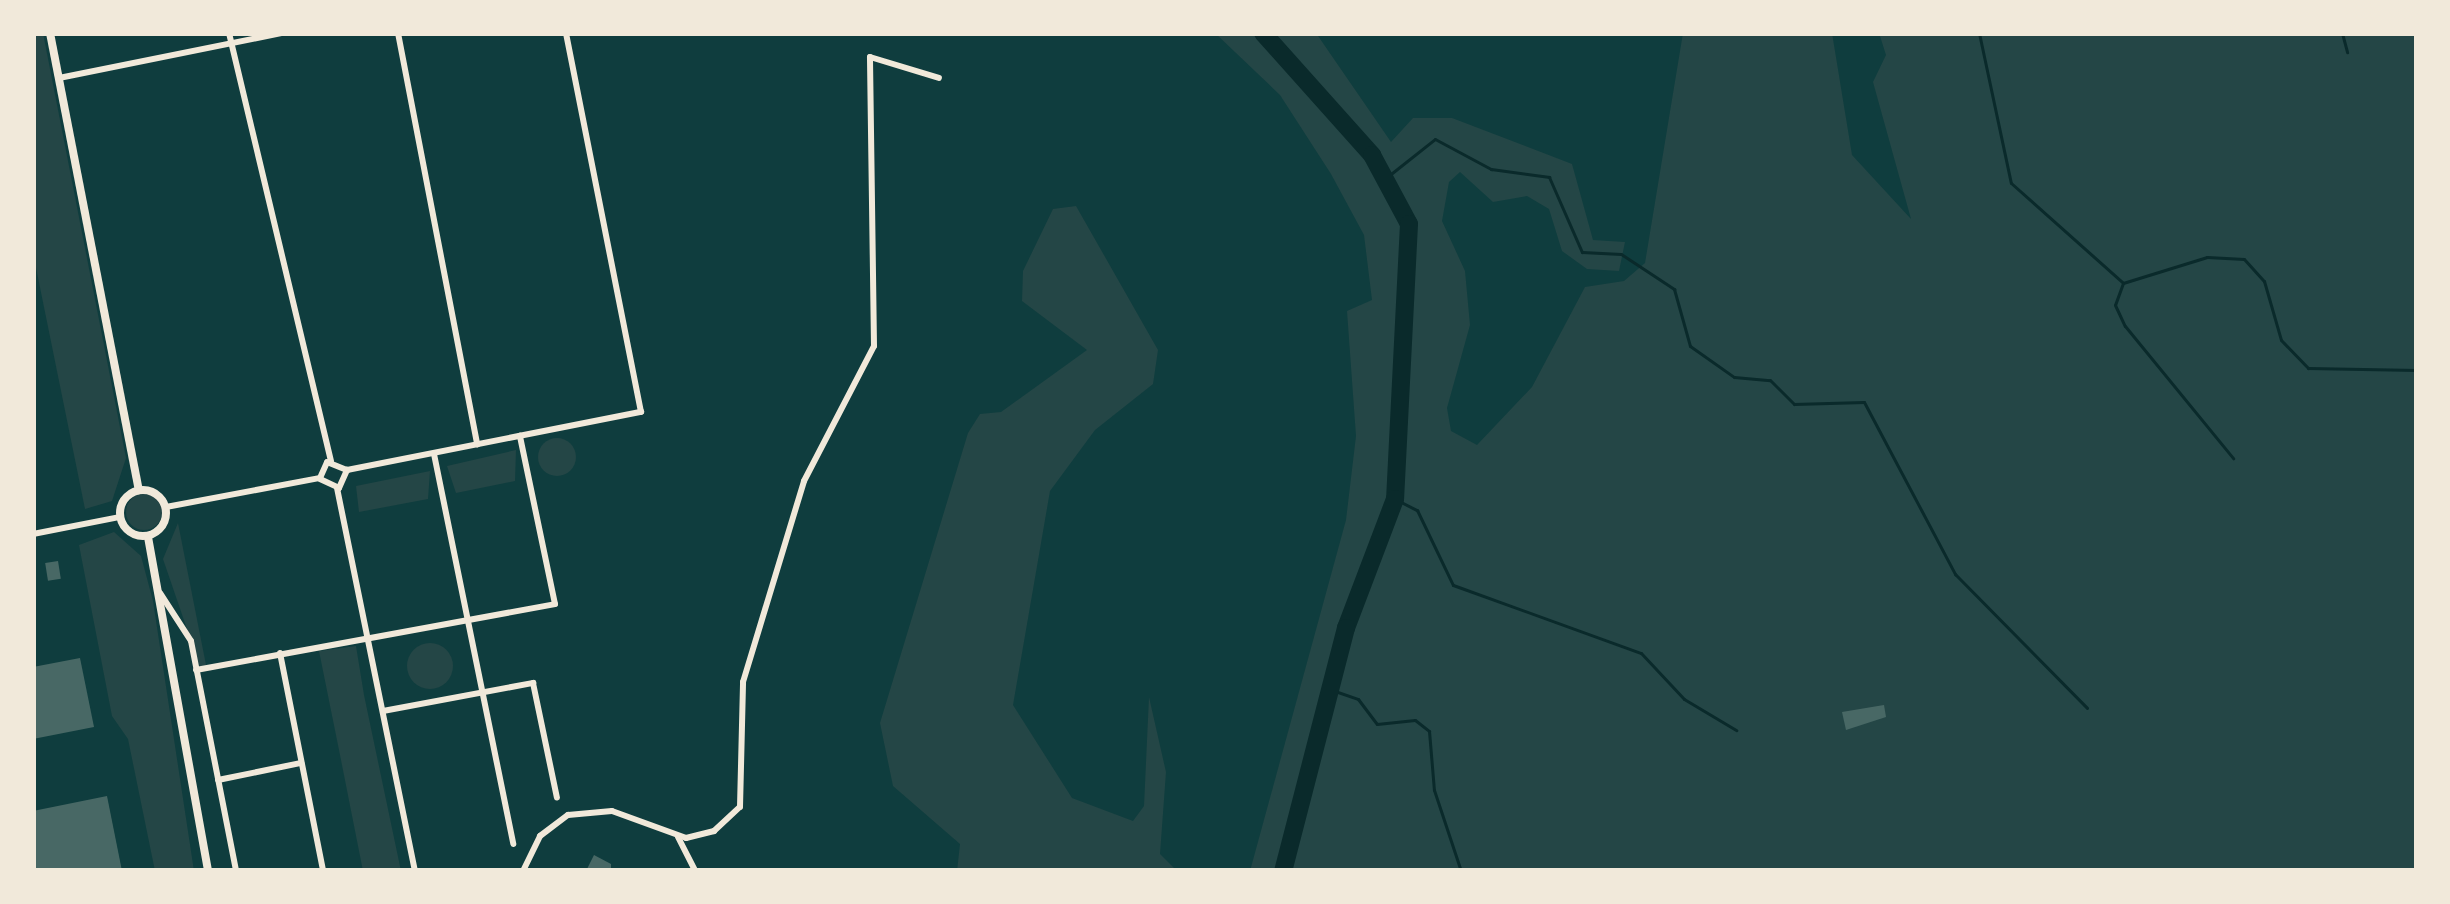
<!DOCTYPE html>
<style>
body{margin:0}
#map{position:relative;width:2450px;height:904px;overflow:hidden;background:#0f3d3e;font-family:"Exo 2",sans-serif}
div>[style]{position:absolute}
.green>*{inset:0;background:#244646}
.round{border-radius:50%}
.stream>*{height:3px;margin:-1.5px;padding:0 1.5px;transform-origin:1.5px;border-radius:1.5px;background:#0a2a2b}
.river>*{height:18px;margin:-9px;padding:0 9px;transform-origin:9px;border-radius:9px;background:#0a2a2b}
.building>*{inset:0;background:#486865;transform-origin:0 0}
.minor>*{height:6px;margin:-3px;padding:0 3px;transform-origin:3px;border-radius:3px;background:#f1e9da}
.tertiary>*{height:8px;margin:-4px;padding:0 4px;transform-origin:4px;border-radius:4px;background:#f1e9da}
.tertiary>.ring{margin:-4px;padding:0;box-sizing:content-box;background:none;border:8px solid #f1e9da;border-radius:50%}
span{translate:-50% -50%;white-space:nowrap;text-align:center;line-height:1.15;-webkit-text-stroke:12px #f1e9da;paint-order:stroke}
.frame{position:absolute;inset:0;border:36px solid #f1e9da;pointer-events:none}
</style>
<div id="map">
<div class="green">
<i style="clip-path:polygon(33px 33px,43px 33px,126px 458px,112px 501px,85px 509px,33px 253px)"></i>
<i style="clip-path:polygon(1215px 33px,1316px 33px,1391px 142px,1413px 118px,1452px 118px,1572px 164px,1593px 240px,1625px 242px,1619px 271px,1587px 269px,1562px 251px,1549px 209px,1527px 196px,1493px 202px,1460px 172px,1449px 182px,1442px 221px,1465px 271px,1470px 325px,1447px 408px,1451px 431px,1477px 445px,1532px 387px,1585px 287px,1624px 281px,1645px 263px,1683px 33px,1832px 33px,1852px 155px,1911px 219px,1873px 82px,1886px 55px,1879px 33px,2417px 33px,2417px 871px,1250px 871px,1346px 520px,1356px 436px,1347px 311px,1372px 300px,1364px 235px,1331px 174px,1280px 95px)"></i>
<i style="clip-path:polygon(1076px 206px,1158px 350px,1153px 384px,1095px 430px,1050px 491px,1013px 705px,1072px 798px,1133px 821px,1144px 806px,1149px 697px,1166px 772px,1160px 854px,1177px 871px,957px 871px,960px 844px,893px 786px,880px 723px,968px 433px,980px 414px,1001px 412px,1087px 350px,1022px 301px,1023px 271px,1053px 209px)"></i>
<i class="round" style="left:538px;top:438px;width:38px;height:38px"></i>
<i style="clip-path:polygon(516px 450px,515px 481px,456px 493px,447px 466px)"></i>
<i style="clip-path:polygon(430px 471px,428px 499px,359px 512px,356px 486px)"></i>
<i class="round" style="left:126px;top:494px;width:36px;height:36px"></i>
<i style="clip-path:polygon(178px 523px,206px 665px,200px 667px,163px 559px)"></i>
<i style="clip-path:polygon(114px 532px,141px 556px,153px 601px,194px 871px,155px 871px,128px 739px,112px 716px,79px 545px)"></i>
<i class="round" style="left:407px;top:643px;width:46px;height:46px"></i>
<i style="clip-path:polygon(356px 646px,364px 695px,401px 871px,363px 871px,340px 755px,319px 651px)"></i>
</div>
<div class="stream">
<i style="left:1979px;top:33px;width:153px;rotate:78deg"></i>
<i style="left:2011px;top:183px;width:149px;rotate:41.7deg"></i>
<i style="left:2342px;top:33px;width:20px;rotate:75deg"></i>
<i style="left:1387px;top:177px;width:61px;rotate:-38.4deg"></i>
<i style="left:1435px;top:139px;width:64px;rotate:28.2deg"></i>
<i style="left:1491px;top:169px;width:59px;rotate:7.9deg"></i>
<i style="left:1549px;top:177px;width:82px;rotate:66.3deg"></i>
<i style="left:1582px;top:252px;width:39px;rotate:3deg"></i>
<i style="left:1621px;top:254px;width:64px;rotate:33.4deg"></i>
<i style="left:1674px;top:289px;width:59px;rotate:74.3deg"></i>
<i style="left:1690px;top:346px;width:54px;rotate:35.2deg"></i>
<i style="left:1734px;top:377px;width:36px;rotate:5deg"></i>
<i style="left:1770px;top:380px;width:34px;rotate:45deg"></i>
<i style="left:1794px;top:404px;width:70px;rotate:-1.6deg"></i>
<i style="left:1864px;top:402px;width:195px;rotate:62.1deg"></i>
<i style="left:1955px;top:574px;width:188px;rotate:45.4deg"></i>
<i style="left:2123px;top:283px;width:88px;rotate:-17.2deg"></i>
<i style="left:2207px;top:257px;width:37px;rotate:3deg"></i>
<i style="left:2244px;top:259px;width:30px;rotate:48deg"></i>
<i style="left:2264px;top:281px;width:61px;rotate:73.9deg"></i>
<i style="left:2281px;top:340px;width:39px;rotate:46deg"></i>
<i style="left:2308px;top:368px;width:109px;rotate:1.1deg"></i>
<i style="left:2123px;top:283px;width:23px;rotate:110deg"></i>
<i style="left:2115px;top:305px;width:23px;rotate:65deg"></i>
<i style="left:2125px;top:326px;width:171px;rotate:50.7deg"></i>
<i style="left:1395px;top:499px;width:25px;rotate:27deg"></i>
<i style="left:1417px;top:510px;width:83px;rotate:64.4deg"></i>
<i style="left:1453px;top:585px;width:200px;rotate:19.9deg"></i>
<i style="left:1641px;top:653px;width:63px;rotate:46.9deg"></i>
<i style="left:1684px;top:699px;width:61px;rotate:30.8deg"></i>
<i style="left:1329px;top:689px;width:31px;rotate:19deg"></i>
<i style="left:1358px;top:699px;width:31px;rotate:53deg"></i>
<i style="left:1377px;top:724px;width:38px;rotate:-6deg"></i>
<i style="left:1415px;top:720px;width:18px;rotate:38deg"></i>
<i style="left:1429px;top:731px;width:59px;rotate:85.2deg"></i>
<i style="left:1434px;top:790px;width:85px;rotate:71.6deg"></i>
</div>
<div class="river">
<i style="left:1263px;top:33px;width:164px;rotate:48.2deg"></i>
<i style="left:1372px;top:155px;width:78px;rotate:61.8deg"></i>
<i style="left:1409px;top:224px;width:275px;rotate:92.9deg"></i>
<i style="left:1395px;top:499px;width:138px;rotate:110.8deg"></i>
<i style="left:1346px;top:628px;width:251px;rotate:104.5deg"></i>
</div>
<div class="building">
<i style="left:58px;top:561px;width:18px;height:13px;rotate:81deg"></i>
<i style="clip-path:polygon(80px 658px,94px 727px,33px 739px,33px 667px)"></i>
<i style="clip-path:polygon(1884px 705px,1886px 717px,1846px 730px,1842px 712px)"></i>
<i style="clip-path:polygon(107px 796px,122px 871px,33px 871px,33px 811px)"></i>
<i style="clip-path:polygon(594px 855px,611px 864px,611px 871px,586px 871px)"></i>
</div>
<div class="minor">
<i style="left:229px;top:33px;width:440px;rotate:76.6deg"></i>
<i style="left:398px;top:33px;width:419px;rotate:79.1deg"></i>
<i style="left:59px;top:78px;width:228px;rotate:-11.4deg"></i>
<i style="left:434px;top:454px;width:398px;rotate:78.5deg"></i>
<i style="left:347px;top:470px;width:300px;rotate:-11.2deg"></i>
<i style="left:641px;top:412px;width:386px;rotate:-101.2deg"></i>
<i style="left:320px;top:478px;width:17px;rotate:-66deg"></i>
<i style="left:327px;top:462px;width:22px;rotate:22deg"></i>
<i style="left:320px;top:479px;width:21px;rotate:25deg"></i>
<i style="left:339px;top:488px;width:20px;rotate:-66deg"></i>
<i style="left:337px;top:488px;width:391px;rotate:78.5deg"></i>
<i style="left:166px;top:507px;width:157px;rotate:-10.7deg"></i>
<i style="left:33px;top:534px;width:89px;rotate:-11.1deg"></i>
<i style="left:160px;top:593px;width:57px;rotate:57.1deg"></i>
<i style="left:191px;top:641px;width:234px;rotate:78.9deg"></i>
<i style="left:280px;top:653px;width:222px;rotate:78.8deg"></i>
<i style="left:196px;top:670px;width:365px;rotate:-10.4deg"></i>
<i style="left:555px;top:604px;width:172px;rotate:-101.8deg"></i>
<i style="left:383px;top:711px;width:153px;rotate:-10.6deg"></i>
<i style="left:533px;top:683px;width:117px;rotate:78.2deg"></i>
<i style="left:218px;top:780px;width:85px;rotate:-11.6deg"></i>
<i style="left:678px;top:837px;width:38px;rotate:63deg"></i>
<i style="left:523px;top:871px;width:39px;rotate:-64deg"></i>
<i style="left:540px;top:836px;width:35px;rotate:-37deg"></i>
<i style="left:568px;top:815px;width:44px;rotate:-5.2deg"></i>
<i style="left:612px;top:811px;width:79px;rotate:20deg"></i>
<i style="left:686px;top:838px;width:29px;rotate:-14deg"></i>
<i style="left:714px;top:831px;width:35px;rotate:-43deg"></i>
<i style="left:740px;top:807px;width:125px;rotate:-88.6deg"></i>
<i style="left:743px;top:682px;width:210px;rotate:-73.1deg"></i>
<i style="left:804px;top:481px;width:152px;rotate:-62.6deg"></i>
<i style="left:874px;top:346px;width:289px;rotate:-90.8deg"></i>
<i style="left:870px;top:57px;width:72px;rotate:16.9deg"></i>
</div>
<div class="tertiary">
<i style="left:50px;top:33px;width:466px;rotate:79deg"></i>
<i class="ring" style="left:120px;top:490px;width:38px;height:38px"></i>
<i style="left:148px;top:537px;width:339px;rotate:79.8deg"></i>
</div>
<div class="frame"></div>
</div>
